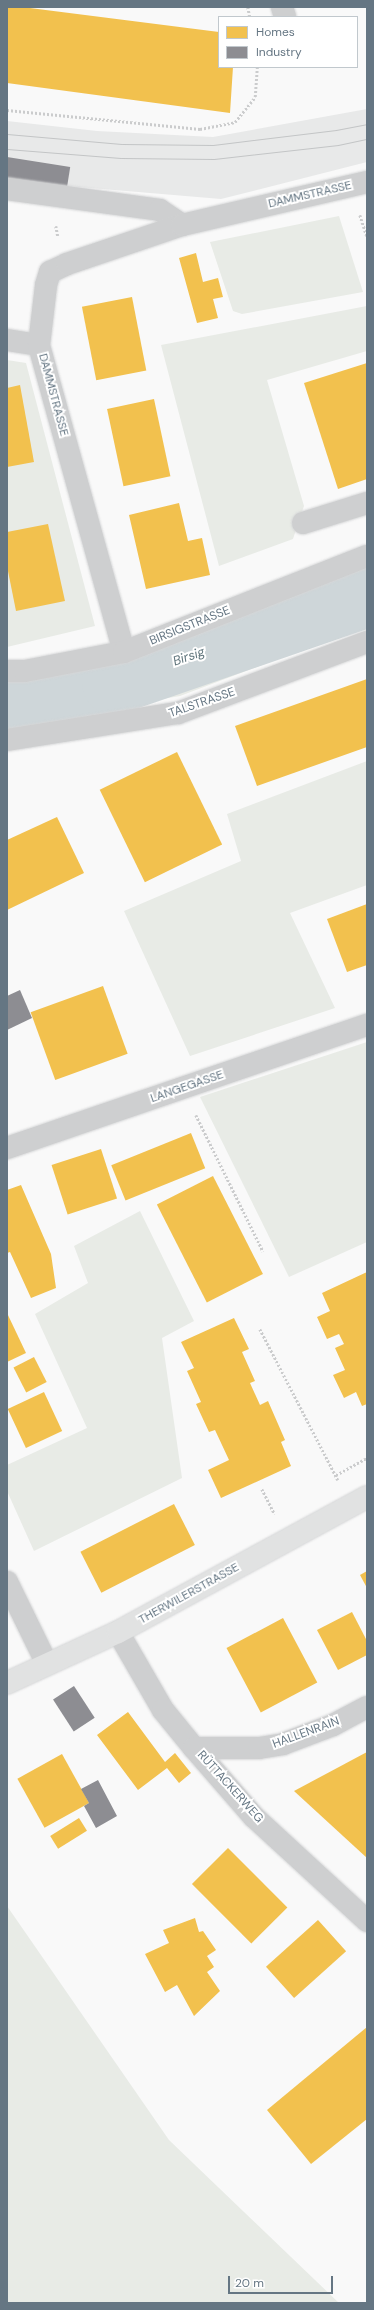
<!DOCTYPE html>
<meta charset="utf-8">
<style>
body{margin:0}
#map{position:relative;width:374px;height:2310px;overflow:hidden;background:#f9f9f9;font-family:"DM Sans",sans-serif}
div>[style]{position:absolute}
.built>*{inset:0;background:#e8e9e9}
.green>*{inset:0;background:#e8ebe6}
.homes>*{inset:0;background:#f2c14e;transform-origin:0 0}
.industry>*{inset:0;background:#8d8d92;transform-origin:0 0}
.river>*{height:63px;margin:-31.5px;padding:0 31.5px;transform-origin:31.5px;border-radius:31.5px;background:#ced6d9}
.path>*{height:2.5px;margin-top:-1.25px;transform-origin:0;background:repeating-linear-gradient(90deg,#cbcccd 0 2px,transparent 0 4px)}
.roads{filter:drop-shadow(0 0 1px #d5d6d7) drop-shadow(0 0 1px #d5d6d7)}
.minor>*{height:22px;margin:-11px;padding:0 11px;transform-origin:11px;border-radius:11px;background:#cecfd0}
.major>*{height:22px;margin:-11px;padding:0 11px;transform-origin:11px;border-radius:11px;background:#e1e2e2}
.tram>*{height:1px;margin:-0.5px;padding:0 0.5px;transform-origin:0.5px;border-radius:0.5px;background:#c3c5c6}
span{translate:-50% -50%;white-space:nowrap;text-align:center;line-height:1.15;-webkit-text-stroke:4px #fff;paint-order:stroke}
.street-label{font-size:12px;color:#657683}
.water-label{font-size:13px;color:#60757c;font-style:italic}
.frame{position:absolute;inset:0;border:8px solid #657683;pointer-events:none}
.legend{position:absolute;left:218px;top:16px;width:140px;height:52px;box-sizing:border-box;background:#fff;border:1px solid #c1c8cd;margin:0;padding:5px 7px;list-style:none;font-size:12px;color:#657683}
.legend li{display:flex;align-items:center;gap:8px;height:20px}
.legend b{width:20px;border:1px solid #c1c8cd}
.scale{position:absolute;left:228px;top:2276px;width:105px;height:18px;box-sizing:border-box;border:2px solid #657683;border-top:0;padding-left:5px;font-size:12px;line-height:14px;white-space:nowrap;color:#657683;-webkit-text-stroke:3px #fff;paint-order:stroke}
</style>
<div id="map">
<div class="built">
<i style="clip-path:polygon(367px 109px,367px 162px,221px 199px,67px 186px,7px 178px,7px 121px,97px 131px,213px 137px)"></i>
</div>
<div class="green">
<i style="clip-path:polygon(339px 216px,363px 292px,242px 314px,233px 311px,210px 242px)"></i>
<i style="clip-path:polygon(367px 306px,367px 351px,267px 380px,304px 506px,293px 539px,219px 566px,161px 345px)"></i>
<i style="clip-path:polygon(7px 360px,26px 363px,95px 626px,7px 647px)"></i>
<i style="clip-path:polygon(367px 564px,367px 625px,180px 696px,7px 725px,7px 673px,128px 654px)"></i>
<i style="clip-path:polygon(367px 761px,367px 885px,290px 913px,335px 1008px,190px 1056px,124px 911px,241px 861px,227px 814px)"></i>
<i style="clip-path:polygon(367px 1042px,367px 1242px,289px 1277px,200px 1097px)"></i>
<i style="clip-path:polygon(140px 1211px,194px 1321px,162px 1338px,182px 1478px,34px 1551px,7px 1491px,7px 1465px,87px 1428px,35px 1314px,88px 1283px,74px 1246px)"></i>
<i style="clip-path:polygon(7px 1906px,169px 2140px,339px 2303px,7px 2303px)"></i>
</div>
<div class="homes">
<i style="clip-path:polygon(7px 7px,22px 7px,219px 32px,219px 67px,233px 67px,230px 113px,7px 83px)"></i>
<i style="clip-path:polygon(196px 253px,203px 282px,218px 278px,223px 297px,213px 299px,218px 318px,197px 323px,179px 258px)"></i>
<i style="left:132px;top:297px;width:75px;height:51px;rotate:79deg"></i>
<i style="clip-path:polygon(367px 363px,367px 479px,338px 489px,304px 383px)"></i>
<i style="clip-path:polygon(20px 385px,34px 462px,7px 467px,7px 388px)"></i>
<i style="left:154px;top:399px;width:79px;height:48px;rotate:78deg"></i>
<i style="clip-path:polygon(179px 503px,188px 541px,202px 538px,210px 575px,146px 589px,129px 515px)"></i>
<i style="clip-path:polygon(48px 524px,65px 601px,16px 611px,7px 566px,7px 532px)"></i>
<i style="clip-path:polygon(367px 679px,367px 747px,257px 786px,235px 726px)"></i>
<i style="left:177px;top:752px;width:103px;height:86px;rotate:64deg"></i>
<i style="clip-path:polygon(57px 817px,84px 873px,7px 910px,7px 840px)"></i>
<i style="clip-path:polygon(367px 904px,367px 965px,347px 972px,327px 919px)"></i>
<i style="left:103px;top:986px;width:72px;height:77px;rotate:70deg"></i>
<i style="left:191px;top:1133px;width:38px;height:86px;rotate:68deg"></i>
<i style="left:101px;top:1149px;width:52px;height:52px;rotate:72deg"></i>
<i style="left:213px;top:1176px;width:110px;height:63px;rotate:63deg"></i>
<i style="clip-path:polygon(21px 1185px,51px 1254px,56px 1288px,31px 1298px,10px 1252px,7px 1253px,7px 1190px)"></i>
<i style="clip-path:polygon(367px 1272px,367px 1404px,362px 1406px,356px 1392px,344px 1398px,333px 1375px,345px 1370px,335px 1348px,344px 1344px,339px 1334px,327px 1339px,317px 1317px,330px 1311px,322px 1293px)"></i>
<i style="clip-path:polygon(7px 1313px,26px 1353px,7px 1362px)"></i>
<i style="clip-path:polygon(234px 1318px,249px 1349px,242px 1352px,255px 1381px,250px 1383px,260px 1405px,268px 1401px,285px 1440px,281px 1442px,291px 1466px,221px 1498px,208px 1470px,229px 1460px,215px 1430px,209px 1432px,196px 1404px,201px 1402px,187px 1371px,194px 1368px,181px 1342px)"></i>
<i style="left:34px;top:1357px;width:28px;height:23px;rotate:63deg"></i>
<i style="left:44px;top:1392px;width:43px;height:40px;rotate:65deg"></i>
<i style="left:174px;top:1504px;width:46px;height:105px;rotate:63deg"></i>
<i style="clip-path:polygon(367px 1571px,367px 1588px,360px 1575px)"></i>
<i style="clip-path:polygon(352px 1612px,367px 1641px,367px 1655px,338px 1670px,317px 1630px)"></i>
<i style="left:283px;top:1618px;width:73px;height:64px;rotate:62deg"></i>
<i style="clip-path:polygon(128px 1712px,165px 1762px,175px 1753px,191px 1773px,179px 1783px,167px 1768px,138px 1790px,97px 1735px)"></i>
<i style="clip-path:polygon(367px 1752px,367px 1858px,294px 1791px)"></i>
<i style="left:62px;top:1754px;width:56px;height:51px;rotate:61deg"></i>
<i style="left:79px;top:1818px;width:15px;height:34px;rotate:58deg"></i>
<i style="left:228px;top:1848px;width:84px;height:51px;rotate:45deg"></i>
<i style="clip-path:polygon(195px 1918px,199px 1932px,203px 1931px,216px 1950px,207px 1956px,214px 1967px,207px 1972px,220px 1991px,194px 2016px,177px 1985px,165px 1992px,145px 1954px,169px 1943px,163px 1930px)"></i>
<i style="left:318px;top:1920px;width:42px;height:70px;rotate:48deg"></i>
<i style="clip-path:polygon(367px 2027px,367px 2119px,311px 2164px,267px 2110px)"></i>
</div>
<div class="industry">
<i style="left:7px;top:157px;width:64px;height:21px;rotate:9deg"></i>
<i style="clip-path:polygon(20px 990px,32px 1018px,7px 1030px,7px 996px)"></i>
<i style="left:74px;top:1686px;width:38px;height:25px;rotate:57deg"></i>
<i style="clip-path:polygon(98px 1780px,117px 1816px,96px 1828px,84px 1806px,89px 1803px,81px 1789px)"></i>
</div>
<div class="river">
<i style="left:7px;top:702px;width:108px;rotate:-10.2deg"></i>
<i style="left:113px;top:683px;width:269px;rotate:-19.1deg"></i>
</div>
<div class="path">
<i style="left:248px;top:7px;width:10px;rotate:79deg"></i>
<i style="left:7px;top:110px;width:194px;rotate:5.6deg"></i>
<i style="left:200px;top:129px;width:36px;rotate:-11deg"></i>
<i style="left:235px;top:122px;width:32px;rotate:-51deg"></i>
<i style="left:255px;top:97px;width:30px;rotate:-86deg"></i>
<i style="left:360px;top:215px;width:22px;rotate:72deg"></i>
<i style="left:56px;top:226px;width:10px;rotate:79deg"></i>
<i style="left:196px;top:1115px;width:152px;rotate:63.8deg"></i>
<i style="left:260px;top:1329px;width:170px;rotate:62.7deg"></i>
<i style="left:336px;top:1475px;width:35px;rotate:-29deg"></i>
<i style="left:262px;top:1489px;width:28px;rotate:63deg"></i>
</div>
<div class="roads">
<div class="minor">
<i style="left:282px;top:7px;width:10px;rotate:73deg"></i>
<i style="left:7px;top:189px;width:154px;rotate:7.8deg"></i>
<i style="left:160px;top:210px;width:27px;rotate:34deg"></i>
<i style="left:7px;top:340px;width:32px;rotate:9deg"></i>
<i style="left:303px;top:523px;width:67px;rotate:-17.4deg"></i>
<i style="left:124px;top:652px;width:319px;rotate:-105.5deg"></i>
<i style="left:39px;top:345px;width:60px;rotate:-83.3deg"></i>
<i style="left:46px;top:285px;width:14px;rotate:-73deg"></i>
<i style="left:50px;top:272px;width:19px;rotate:-25deg"></i>
<i style="left:67px;top:264px;width:121px;rotate:-18.7deg"></i>
<i style="left:182px;top:225px;width:190px;rotate:-13.1deg"></i>
<i style="left:7px;top:671px;width:18px"></i>
<i style="left:25px;top:671px;width:101px;rotate:-10.9deg"></i>
<i style="left:124px;top:652px;width:261px;rotate:-21.6deg"></i>
<i style="left:7px;top:740px;width:173px;rotate:-9deg"></i>
<i style="left:178px;top:713px;width:202px;rotate:-20.6deg"></i>
<i style="left:7px;top:1148px;width:380px;rotate:-18.9deg"></i>
<i style="left:7px;top:1582px;width:91px;rotate:64deg"></i>
<i style="left:118px;top:1632px;width:90px;rotate:60deg"></i>
<i style="left:163px;top:1710px;width:49px;rotate:50.8deg"></i>
<i style="left:194px;top:1748px;width:91px;rotate:49deg"></i>
<i style="left:254px;top:1817px;width:154px;rotate:42.6deg"></i>
<i style="left:194px;top:1748px;width:65px"></i>
<i style="left:259px;top:1748px;width:24px;rotate:-9deg"></i>
<i style="left:283px;top:1744px;width:53px;rotate:-20.8deg"></i>
<i style="left:333px;top:1725px;width:38px;rotate:-28deg"></i>
</div>
<div class="major">
<i style="left:7px;top:1683px;width:122px;rotate:-24.7deg"></i>
<i style="left:118px;top:1632px;width:283px;rotate:-28.5deg"></i>
</div>
</div>
<div class="tram">
<i style="left:7px;top:134px;width:115px;rotate:5deg"></i>
<i style="left:122px;top:144px;width:91px;rotate:0.6deg"></i>
<i style="left:213px;top:145px;width:124px;rotate:-7deg"></i>
<i style="left:336px;top:130px;width:32px;rotate:-11deg"></i>
<i style="left:7px;top:149px;width:114px;rotate:4.5deg"></i>
<i style="left:121px;top:158px;width:93px;rotate:0.6deg"></i>
<i style="left:214px;top:159px;width:125px;rotate:-6.4deg"></i>
<i style="left:338px;top:145px;width:30px;rotate:-12deg"></i>
</div>
<div class="street-label">
<span style="left:310px;top:195px;rotate:-13deg">DAMMSTRASSE</span>
<span style="left:53px;top:395px;rotate:75deg">DAMMSTRASSE</span>
<span style="left:190px;top:626px;rotate:-22deg">BIRSIGSTRASSE</span>
<span style="left:202px;top:703px;rotate:-19deg">TALSTRASSE</span>
<span style="left:187px;top:1087px;rotate:-19deg">LANGEGASSE</span>
<span style="left:189px;top:1594px;rotate:-29deg">THERWILERSTRASSE</span>
<span style="left:306px;top:1733px;rotate:-20deg">HALLENRAIN</span>
<span style="left:230px;top:1787px;rotate:48deg">RÜTTACKERWEG</span>
</div>
<div class="water-label">
<span style="left:189px;top:657px;rotate:-19deg">Birsig</span>
</div>
<div class="frame"></div>
<ul class="legend">
<li><b style="height:11px;background:#f2c14e"></b>Homes</li>
<li><b style="height:11px;background:#8d8d92"></b>Industry</li>
</ul>
<div class="scale">20 m</div>
</div>
